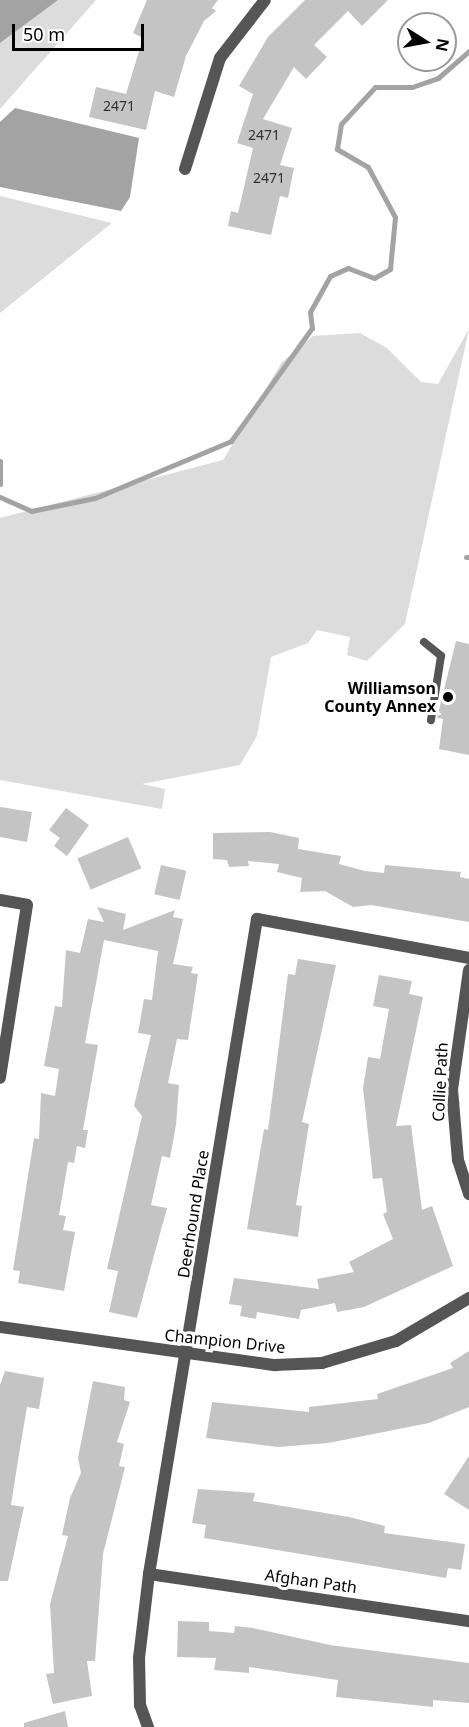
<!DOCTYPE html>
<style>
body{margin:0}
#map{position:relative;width:469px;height:1727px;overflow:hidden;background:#fff;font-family:"Noto Sans",sans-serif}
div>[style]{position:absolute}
.green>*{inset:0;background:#dcdcdc}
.water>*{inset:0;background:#a3a3a3}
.stream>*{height:5px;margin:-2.5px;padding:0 2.5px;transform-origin:2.5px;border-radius:2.5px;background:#a3a3a3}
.building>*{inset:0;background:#c4c4c4;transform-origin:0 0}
.lane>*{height:8px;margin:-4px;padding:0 4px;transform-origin:4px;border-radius:4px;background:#555}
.street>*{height:12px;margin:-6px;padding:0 6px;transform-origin:6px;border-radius:6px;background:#555}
.dots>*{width:16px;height:16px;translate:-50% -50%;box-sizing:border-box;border:3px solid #fff;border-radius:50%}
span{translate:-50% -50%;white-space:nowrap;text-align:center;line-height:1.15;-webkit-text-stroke:6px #fff;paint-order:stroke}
.number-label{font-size:14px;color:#313131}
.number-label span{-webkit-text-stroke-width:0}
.poi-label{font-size:16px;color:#000;font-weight:700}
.right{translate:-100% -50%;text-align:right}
.street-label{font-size:16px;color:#000}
.north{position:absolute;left:397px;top:12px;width:60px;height:60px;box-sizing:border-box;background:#fff;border:2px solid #999;border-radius:50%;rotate:101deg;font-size:16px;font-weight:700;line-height:24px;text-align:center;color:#000}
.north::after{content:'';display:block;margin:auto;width:21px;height:27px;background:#000;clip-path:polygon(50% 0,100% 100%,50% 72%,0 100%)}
.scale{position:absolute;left:12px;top:24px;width:132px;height:27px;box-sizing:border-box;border:3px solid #000;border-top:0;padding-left:8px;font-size:18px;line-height:21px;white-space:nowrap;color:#000;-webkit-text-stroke:4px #fff;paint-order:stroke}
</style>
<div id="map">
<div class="green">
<i style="clip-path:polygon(0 0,96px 0,0 109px)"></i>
<i style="clip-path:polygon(0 196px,112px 223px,0 313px)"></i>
<i style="clip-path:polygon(469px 329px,405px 624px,367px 661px,347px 655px,350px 637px,317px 630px,308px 643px,271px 657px,257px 736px,240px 765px,142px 784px,165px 789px,162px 809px,0 780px,0 518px,223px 460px,282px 362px,313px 336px,360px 333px,387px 348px,421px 382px,438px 384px)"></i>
</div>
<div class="water">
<i style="clip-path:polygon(0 0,58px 0,0 43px)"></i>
<i style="clip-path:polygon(15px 108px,139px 138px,130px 197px,121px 211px,0 187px,0 122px)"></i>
</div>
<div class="stream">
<i style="left:0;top:461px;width:23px;rotate:90deg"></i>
<i style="left:0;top:497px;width:34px;rotate:24deg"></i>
<i style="left:31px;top:511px;width:65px;rotate:-11.5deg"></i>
<i style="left:95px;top:498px;width:147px;rotate:-22.7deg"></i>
<i style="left:231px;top:441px;width:139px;rotate:-54.4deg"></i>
<i style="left:312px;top:328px;width:16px;rotate:-97deg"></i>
<i style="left:310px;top:312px;width:41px;rotate:-60.9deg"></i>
<i style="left:330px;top:276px;width:20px;rotate:-24deg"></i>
<i style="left:348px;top:268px;width:28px;rotate:21deg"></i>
<i style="left:374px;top:278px;width:18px;rotate:-29deg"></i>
<i style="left:390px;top:269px;width:52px;rotate:-84.5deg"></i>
<i style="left:395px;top:217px;width:57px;rotate:-118.4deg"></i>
<i style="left:368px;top:167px;width:36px;rotate:-150deg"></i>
<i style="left:337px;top:149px;width:25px;rotate:-81deg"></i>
<i style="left:341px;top:124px;width:50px;rotate:-47.4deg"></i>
<i style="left:375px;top:87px;width:37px"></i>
<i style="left:412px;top:87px;width:28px;rotate:-19deg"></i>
<i style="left:438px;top:78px;width:41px;rotate:-41.1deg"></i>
<i style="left:466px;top:557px;width:3px"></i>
</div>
<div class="building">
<i style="clip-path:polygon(147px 0,218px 0,212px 8px,216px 11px,204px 21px,186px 56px,174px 97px,155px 91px,146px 130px,89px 117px,96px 87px,126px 94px,143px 38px,133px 33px)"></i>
<i style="clip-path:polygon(305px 0,388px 0,362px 26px,348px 11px,314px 45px,327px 57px,306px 79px,294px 67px,263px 119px,292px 128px,280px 165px,294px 168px,288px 198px,280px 196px,271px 235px,228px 226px,231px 211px,238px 213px,253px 148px,237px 143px,253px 94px,239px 86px,268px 37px)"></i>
<i style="clip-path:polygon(456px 641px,469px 644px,469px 755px,439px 749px,443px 719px,437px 718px)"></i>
<i style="clip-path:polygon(0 807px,32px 812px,27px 842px,0 837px)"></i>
<i style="clip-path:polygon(66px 808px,89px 825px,67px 856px,54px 846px,60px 838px,49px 830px)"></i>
<i style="clip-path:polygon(270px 832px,299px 838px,298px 849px,341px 856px,339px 864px,365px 871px,384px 873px,385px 865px,461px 872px,460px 877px,469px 879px,469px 922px,371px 905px,353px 907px,325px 891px,300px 892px,302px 878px,277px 872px,279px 864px,248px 861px,249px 866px,229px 867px,227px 860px,213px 859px,213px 833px)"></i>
<i style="left:128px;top:837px;width:34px;height:55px;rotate:67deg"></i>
<i style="left:161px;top:865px;width:26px;height:30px;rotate:13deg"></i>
<i style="clip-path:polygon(97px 907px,126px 914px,123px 930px,175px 910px,173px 917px,183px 919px,173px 964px,193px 967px,191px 973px,198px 974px,188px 1040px,177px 1039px,168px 1083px,179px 1085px,176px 1125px,170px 1158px,162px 1156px,151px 1205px,167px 1208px,137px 1318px,109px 1312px,118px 1271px,107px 1269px,142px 1116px,134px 1106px,151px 1035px,138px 1033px,144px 999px,152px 1000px,158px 951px,104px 940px,85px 1043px,98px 1045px,83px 1130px,88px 1130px,85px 1148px,77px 1146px,74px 1163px,68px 1162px,59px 1215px,66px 1216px,63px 1230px,75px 1232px,64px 1291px,18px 1283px,20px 1271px,13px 1270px,34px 1138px,39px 1139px,41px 1093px,55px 1096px,59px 1069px,44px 1066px,55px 1006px,62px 1007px,66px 950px,80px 953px,88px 919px,104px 922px)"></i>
<i style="clip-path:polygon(298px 959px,336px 965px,302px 1122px,309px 1124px,296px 1205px,302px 1206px,298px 1237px,247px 1229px,264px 1129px,268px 1130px,288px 974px,295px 975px)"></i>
<i style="clip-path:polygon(379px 975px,412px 981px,409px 994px,423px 997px,396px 1126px,411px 1125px,422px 1210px,432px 1206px,453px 1266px,364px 1307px,337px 1312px,335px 1303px,301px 1310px,299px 1319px,257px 1312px,256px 1319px,240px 1316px,242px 1306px,229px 1304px,234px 1278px,319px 1289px,317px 1279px,354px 1272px,349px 1262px,393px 1239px,383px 1214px,387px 1212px,382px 1178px,373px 1179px,363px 1088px,368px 1057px,380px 1059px,389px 1009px,373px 1006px)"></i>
<i style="clip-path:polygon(469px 1351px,469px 1407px,429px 1423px,328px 1443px,278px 1447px,206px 1438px,212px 1402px,309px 1412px,309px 1407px,378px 1399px,377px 1394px,453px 1368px,450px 1363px)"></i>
<i style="clip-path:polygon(5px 1371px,44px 1378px,39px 1409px,27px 1407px,20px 1448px,11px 1505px,24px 1507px,8px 1581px,0 1581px,0 1385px)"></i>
<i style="clip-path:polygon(93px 1381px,125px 1387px,124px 1400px,130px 1402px,117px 1442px,124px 1444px,119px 1466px,125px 1467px,103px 1554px,95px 1661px,87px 1661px,92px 1696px,53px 1704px,46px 1674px,54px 1673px,50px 1604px,68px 1536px,62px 1535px,70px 1498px,81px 1473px,78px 1458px)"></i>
<i style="clip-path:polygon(469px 1456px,469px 1510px,444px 1494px)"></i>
<i style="clip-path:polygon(198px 1489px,255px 1493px,253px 1501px,349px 1517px,385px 1526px,384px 1533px,465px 1544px,461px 1570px,448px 1568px,446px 1578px,204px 1538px,206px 1525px,192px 1523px)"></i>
<i style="clip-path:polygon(178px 1621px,209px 1622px,209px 1631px,234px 1633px,235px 1626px,253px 1628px,330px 1645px,469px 1663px,469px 1703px,433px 1700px,433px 1707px,336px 1697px,338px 1680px,249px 1667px,249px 1673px,214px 1670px,216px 1658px,177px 1657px)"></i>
<i style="clip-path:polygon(65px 1711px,68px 1727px,24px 1727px,24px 1723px)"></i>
</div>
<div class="lane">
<i style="left:424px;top:642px;width:22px;rotate:39deg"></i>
<i style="left:441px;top:656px;width:65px;rotate:98.9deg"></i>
</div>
<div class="street">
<i style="left:185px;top:169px;width:116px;rotate:-72.5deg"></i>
<i style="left:220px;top:58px;width:73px;rotate:-52.2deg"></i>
<i style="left:0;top:900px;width:27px;rotate:10deg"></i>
<i style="left:27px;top:905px;width:175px;rotate:98.9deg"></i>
<i style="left:469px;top:970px;width:120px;rotate:98.1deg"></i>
<i style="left:452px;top:1089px;width:71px;rotate:85.2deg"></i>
<i style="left:458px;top:1160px;width:36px;rotate:72deg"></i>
<i style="left:0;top:1327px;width:278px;rotate:7.9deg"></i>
<i style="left:275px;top:1365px;width:47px;rotate:-2.4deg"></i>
<i style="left:322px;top:1363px;width:77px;rotate:-16.6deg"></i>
<i style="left:396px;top:1341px;width:85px;rotate:-30.5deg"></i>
<i style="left:149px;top:1574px;width:323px;rotate:8.4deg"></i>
<i style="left:148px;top:1727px;width:23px;rotate:-110deg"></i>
<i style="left:140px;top:1705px;width:47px;rotate:-91.2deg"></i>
<i style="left:139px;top:1658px;width:85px;rotate:-83.2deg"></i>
<i style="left:149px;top:1574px;width:664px;rotate:-80.64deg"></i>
<i style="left:257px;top:919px;width:216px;rotate:10.4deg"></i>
</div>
<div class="dots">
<i style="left:448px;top:697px;background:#000"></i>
</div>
<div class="number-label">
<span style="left:119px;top:106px">2471</span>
<span style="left:264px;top:135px">2471</span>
<span style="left:269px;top:178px">2471</span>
</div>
<div class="poi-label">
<span class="right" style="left:436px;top:697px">Williamson<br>County Annex</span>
</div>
<div class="street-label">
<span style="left:440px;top:1082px;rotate:-87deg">Collie Path</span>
<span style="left:193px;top:1214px;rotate:-81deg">Deerhound Place</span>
<span style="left:225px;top:1341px;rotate:6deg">Champion Drive</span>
<span style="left:311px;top:1581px;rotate:8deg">Afghan Path</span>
</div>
<div class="north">N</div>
<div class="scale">50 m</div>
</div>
